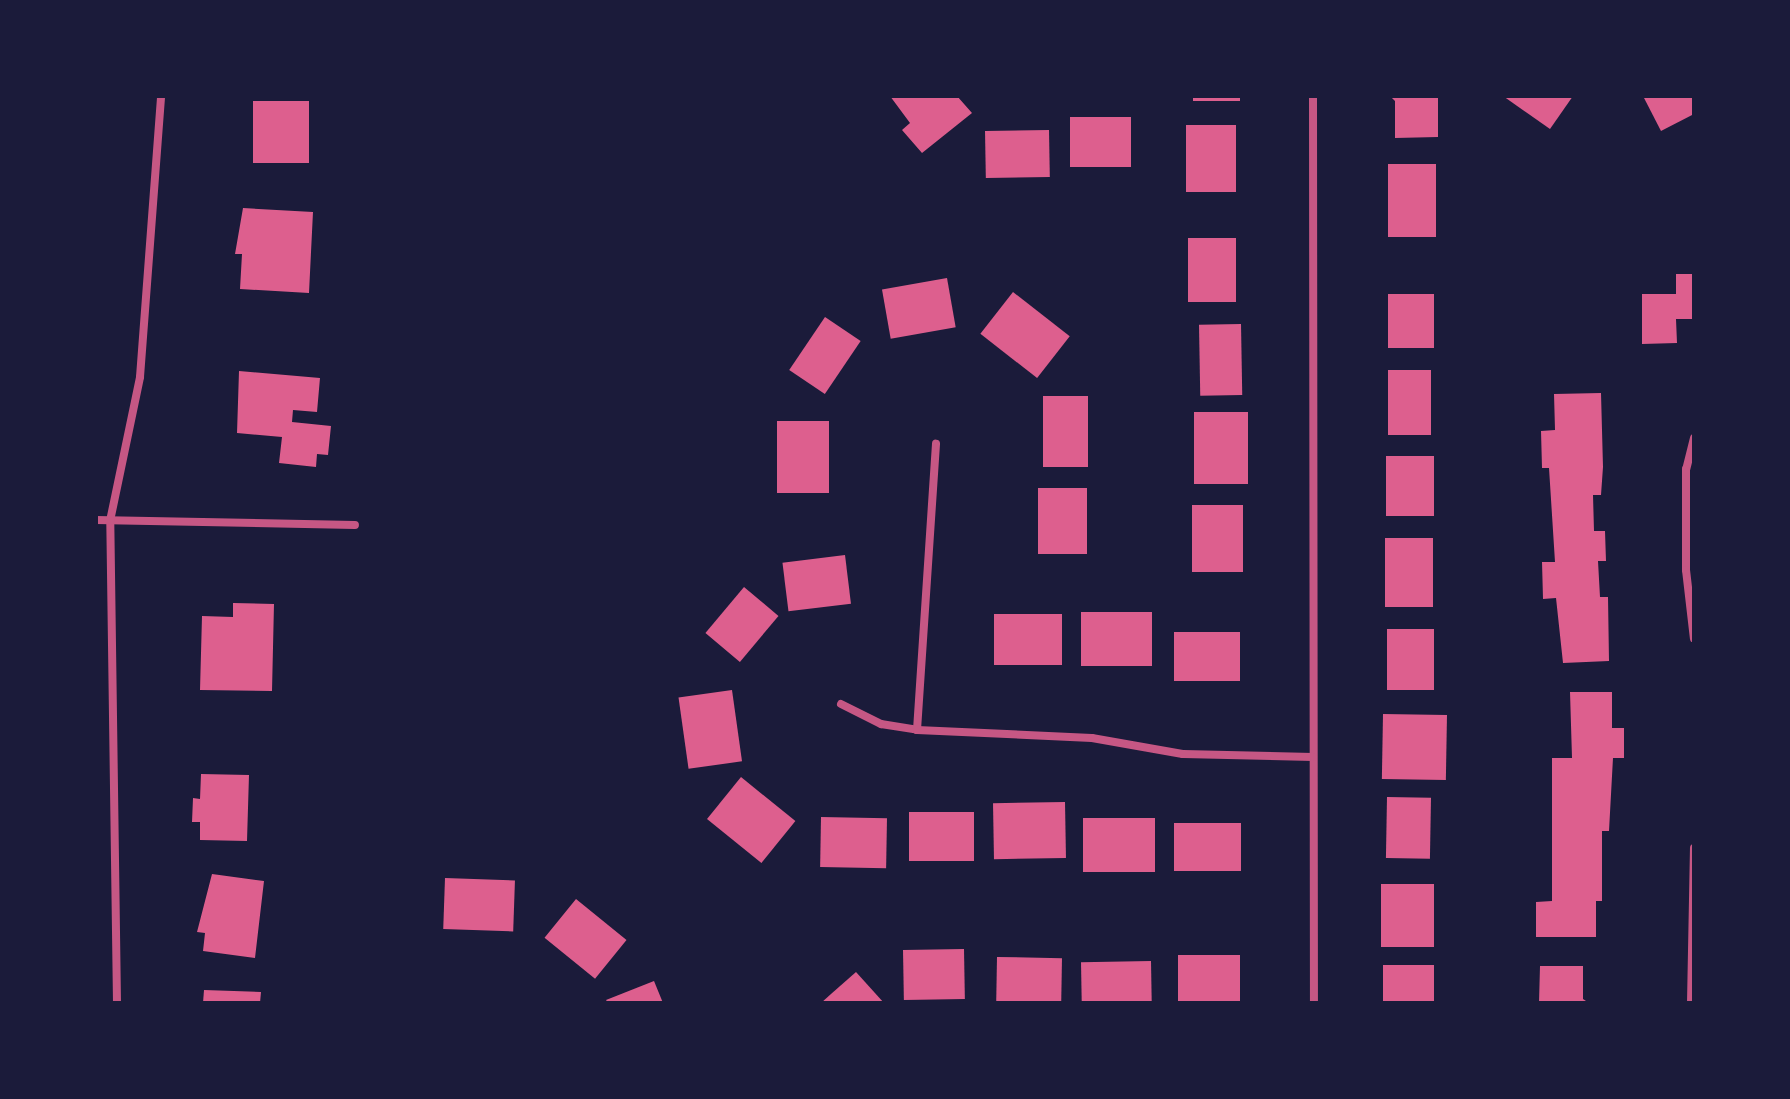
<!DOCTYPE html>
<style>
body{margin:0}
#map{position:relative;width:1790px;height:1099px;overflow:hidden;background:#1b1b3a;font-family:Barlow,sans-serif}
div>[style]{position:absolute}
.building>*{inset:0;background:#dd5f8e;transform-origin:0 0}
.minor>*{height:8px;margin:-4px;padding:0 4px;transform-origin:4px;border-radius:4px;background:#c65784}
span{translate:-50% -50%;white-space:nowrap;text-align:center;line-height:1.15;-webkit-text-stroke:6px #1b1b3a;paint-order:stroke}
.frame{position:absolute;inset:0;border:98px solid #1b1b3a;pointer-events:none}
</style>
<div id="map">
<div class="building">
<i style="clip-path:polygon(890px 96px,957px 96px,972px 113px,922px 153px,902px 130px,910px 123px)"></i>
<i style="left:1193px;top:96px;width:47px;height:5px"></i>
<i style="clip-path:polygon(1390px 96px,1438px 96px,1438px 137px,1395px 138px,1395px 101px)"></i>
<i style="clip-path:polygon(1503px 96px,1573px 96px,1550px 129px)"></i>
<i style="clip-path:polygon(1643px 96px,1694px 96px,1694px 114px,1661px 131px)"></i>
<i style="left:253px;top:101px;width:56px;height:62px"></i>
<i style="left:1070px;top:117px;width:61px;height:50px"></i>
<i style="left:1186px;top:125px;width:50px;height:67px"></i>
<i style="left:1049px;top:130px;width:47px;height:64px;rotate:89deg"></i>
<i style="left:1388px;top:164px;width:48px;height:73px"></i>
<i style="clip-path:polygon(243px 208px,313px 212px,309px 293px,240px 289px,242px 254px,235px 254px)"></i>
<i style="left:1188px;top:238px;width:48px;height:64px"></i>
<i style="clip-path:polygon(1676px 274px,1694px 274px,1694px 319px,1676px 319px,1677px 343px,1642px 344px,1642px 294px,1676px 294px)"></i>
<i style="left:947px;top:278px;width:50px;height:66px;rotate:80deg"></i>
<i style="left:1013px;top:292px;width:72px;height:53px;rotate:38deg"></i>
<i style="left:1388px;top:294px;width:46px;height:54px"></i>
<i style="left:825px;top:317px;width:43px;height:64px;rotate:34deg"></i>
<i style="left:1241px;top:324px;width:71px;height:42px;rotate:89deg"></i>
<i style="left:1388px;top:370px;width:43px;height:65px"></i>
<i style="clip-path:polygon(239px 371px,320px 378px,317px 412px,293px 410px,292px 422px,331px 426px,328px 455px,317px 454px,316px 467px,279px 463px,282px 437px,237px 433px)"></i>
<i style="clip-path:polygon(1601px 393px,1603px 467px,1601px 495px,1593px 495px,1594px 531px,1605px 531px,1606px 561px,1598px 561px,1600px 597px,1608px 597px,1609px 661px,1563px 663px,1556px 598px,1543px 599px,1542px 562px,1555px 562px,1549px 468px,1542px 468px,1541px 431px,1555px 430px,1554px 394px)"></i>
<i style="left:1043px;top:396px;width:45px;height:71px"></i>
<i style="left:1194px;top:412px;width:54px;height:72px"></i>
<i style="left:829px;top:421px;width:72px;height:52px;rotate:90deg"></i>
<i style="left:1386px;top:456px;width:48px;height:60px"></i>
<i style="left:1038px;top:488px;width:49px;height:66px"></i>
<i style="left:1192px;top:505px;width:51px;height:67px"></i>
<i style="left:1385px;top:538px;width:48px;height:69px"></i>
<i style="left:845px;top:555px;width:49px;height:63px;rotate:83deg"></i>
<i style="left:744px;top:587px;width:45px;height:60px;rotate:40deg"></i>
<i style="clip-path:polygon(233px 603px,274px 604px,272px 691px,200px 690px,202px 616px,233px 617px)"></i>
<i style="left:1081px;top:612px;width:71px;height:54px"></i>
<i style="left:994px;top:614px;width:68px;height:51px"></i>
<i style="left:1387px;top:629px;width:47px;height:61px"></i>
<i style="left:1174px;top:632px;width:66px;height:49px"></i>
<i style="left:732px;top:690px;width:72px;height:54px;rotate:82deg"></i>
<i style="clip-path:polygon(1570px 692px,1612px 692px,1612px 728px,1624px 728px,1624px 758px,1613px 758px,1609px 831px,1602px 831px,1602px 901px,1596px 901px,1596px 937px,1536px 937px,1536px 902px,1552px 901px,1552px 758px,1572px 758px)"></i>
<i style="left:1383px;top:714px;width:64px;height:65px;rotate:1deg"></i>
<i style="clip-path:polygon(201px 774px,249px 775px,247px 841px,200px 840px,200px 822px,192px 822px,193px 798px,200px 799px)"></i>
<i style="left:741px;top:777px;width:70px;height:54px;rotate:39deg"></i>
<i style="left:1387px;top:797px;width:44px;height:61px;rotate:1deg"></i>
<i style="left:1065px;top:802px;width:56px;height:72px;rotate:89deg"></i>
<i style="left:909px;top:812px;width:65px;height:49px"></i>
<i style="left:821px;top:817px;width:66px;height:50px;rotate:1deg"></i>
<i style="left:1083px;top:818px;width:72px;height:54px"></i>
<i style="left:1241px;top:823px;width:48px;height:67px;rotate:90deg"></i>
<i style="clip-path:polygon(212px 874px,264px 881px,255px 958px,203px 951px,205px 933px,197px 932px)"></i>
<i style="left:445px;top:878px;width:70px;height:51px;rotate:2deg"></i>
<i style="left:1381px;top:884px;width:53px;height:63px"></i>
<i style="left:576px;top:899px;width:65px;height:50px;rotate:39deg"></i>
<i style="left:964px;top:949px;width:50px;height:61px;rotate:89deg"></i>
<i style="left:1240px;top:955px;width:48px;height:62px;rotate:90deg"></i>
<i style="left:997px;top:957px;width:65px;height:46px;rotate:1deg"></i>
<i style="left:1151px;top:961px;width:42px;height:70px;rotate:89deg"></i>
<i style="left:1383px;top:965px;width:51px;height:38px"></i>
<i style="clip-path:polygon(1540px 966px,1583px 966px,1583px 999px,1589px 1003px,1539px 1003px)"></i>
<i style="clip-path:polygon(856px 972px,884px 1003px,821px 1003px,831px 994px)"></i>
<i style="clip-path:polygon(654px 981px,663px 1003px,608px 1003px,606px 1000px)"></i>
<i style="clip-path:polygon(204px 990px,261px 992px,260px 1003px,203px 1003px)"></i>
</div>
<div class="minor">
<i style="left:1313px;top:96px;width:907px;rotate:89.94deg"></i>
<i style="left:1694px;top:438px;width:32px;rotate:104deg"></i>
<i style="left:1686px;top:469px;width:101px;rotate:90deg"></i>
<i style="left:1686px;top:570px;width:69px;rotate:83.4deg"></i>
<i style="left:96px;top:520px;width:259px;rotate:1.1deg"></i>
<i style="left:841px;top:704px;width:45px;rotate:26.6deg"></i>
<i style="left:881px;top:724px;width:36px;rotate:9deg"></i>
<i style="left:917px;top:730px;width:175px;rotate:2.6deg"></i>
<i style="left:1092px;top:738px;width:92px;rotate:10deg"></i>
<i style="left:1183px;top:754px;width:130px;rotate:1.3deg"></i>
<i style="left:917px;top:730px;width:287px;rotate:-86.2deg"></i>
<i style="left:117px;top:1003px;width:482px;rotate:-90.8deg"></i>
<i style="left:110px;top:521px;width:147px;rotate:-78.2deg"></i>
<i style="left:140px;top:377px;width:282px;rotate:-85.7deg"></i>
<i style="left:1691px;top:1003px;width:155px;rotate:-88.9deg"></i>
</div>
<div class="frame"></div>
</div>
